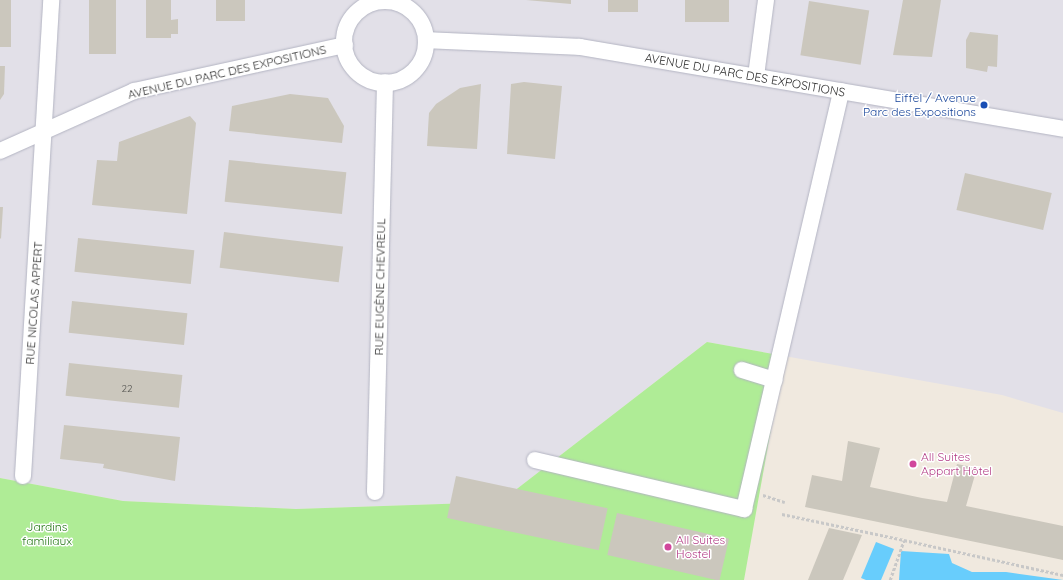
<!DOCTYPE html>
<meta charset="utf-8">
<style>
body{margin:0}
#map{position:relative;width:1063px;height:580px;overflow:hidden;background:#f0e9df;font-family:Quicksand,sans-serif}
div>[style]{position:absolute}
.industrial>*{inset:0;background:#e2e0e8}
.green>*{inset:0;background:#afec96}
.water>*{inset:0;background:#68cdfc}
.building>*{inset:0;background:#cbc7bd;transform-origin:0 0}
.path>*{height:2.5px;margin-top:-1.25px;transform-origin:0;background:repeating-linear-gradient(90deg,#c8c8c8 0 3px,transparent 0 5px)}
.roads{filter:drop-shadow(0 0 1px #b3b4c2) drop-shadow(0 0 1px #b3b4c2)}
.minor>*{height:16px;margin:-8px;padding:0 8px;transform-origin:8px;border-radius:8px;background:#fff}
.minor>.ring{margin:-8px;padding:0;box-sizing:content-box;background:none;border:16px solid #fff;border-radius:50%}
.dots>*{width:11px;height:11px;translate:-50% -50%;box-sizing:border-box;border:2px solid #fff;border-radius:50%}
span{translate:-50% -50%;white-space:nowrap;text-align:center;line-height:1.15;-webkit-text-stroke:3px #fff;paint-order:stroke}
.number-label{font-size:10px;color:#545451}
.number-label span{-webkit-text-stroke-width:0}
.street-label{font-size:12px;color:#2d2d2d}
.transit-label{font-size:12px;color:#164399}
.right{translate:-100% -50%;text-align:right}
.hotel-label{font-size:12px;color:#b23c85}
.left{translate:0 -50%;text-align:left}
.park-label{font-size:12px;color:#227513}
</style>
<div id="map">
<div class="industrial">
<i style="clip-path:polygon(0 0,1063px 0,1063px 413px,1002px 395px,707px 342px,500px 502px,296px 509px,123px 501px,0 478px)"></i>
</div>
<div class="green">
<i style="clip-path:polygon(707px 342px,784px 356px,744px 580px,0 580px,0 478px,123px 501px,296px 509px,500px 502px)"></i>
</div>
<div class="water">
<i style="clip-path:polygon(876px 542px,894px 549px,881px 580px,866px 580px,861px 578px)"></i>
<i style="clip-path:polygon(901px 551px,949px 554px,952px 563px,972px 572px,1006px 572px,1063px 580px,899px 580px)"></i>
</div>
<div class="building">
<i style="left:0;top:0;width:11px;height:47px"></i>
<i style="left:89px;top:0;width:27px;height:54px"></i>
<i style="clip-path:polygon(146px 0,171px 0,171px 20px,178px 19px,178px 34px,171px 34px,171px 38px,146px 38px)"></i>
<i style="left:216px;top:0;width:29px;height:21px"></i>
<i style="clip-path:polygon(526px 0,571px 0,571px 4px)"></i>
<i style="left:608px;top:0;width:30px;height:12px"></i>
<i style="left:685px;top:0;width:44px;height:22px"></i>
<i style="clip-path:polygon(903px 0,941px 0,932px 57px,893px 55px)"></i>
<i style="left:809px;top:1px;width:61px;height:55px;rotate:9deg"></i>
<i style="clip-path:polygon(970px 32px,998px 35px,997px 67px,988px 66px,987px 72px,966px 68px,966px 40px)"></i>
<i style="clip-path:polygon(0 66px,5px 66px,4px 94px,0 100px)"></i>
<i style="clip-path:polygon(524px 82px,562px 86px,555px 159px,507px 154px,511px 84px)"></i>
<i style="clip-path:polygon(481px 84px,477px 149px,427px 146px,429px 113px,436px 104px,460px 88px)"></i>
<i style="clip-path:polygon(290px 94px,328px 98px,344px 126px,342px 143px,229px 131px,232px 106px)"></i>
<i style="clip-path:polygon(190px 116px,196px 123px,187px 214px,92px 205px,97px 160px,117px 161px,119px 142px)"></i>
<i style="left:229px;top:160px;width:118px;height:42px;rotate:6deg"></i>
<i style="left:965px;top:173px;width:89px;height:38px;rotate:13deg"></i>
<i style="clip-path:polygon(0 207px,3px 207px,1px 239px,0 238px)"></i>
<i style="left:224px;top:232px;width:120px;height:36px;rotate:7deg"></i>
<i style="left:78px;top:238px;width:117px;height:34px;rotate:6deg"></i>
<i style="left:72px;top:301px;width:116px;height:32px;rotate:6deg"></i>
<i style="left:69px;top:363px;width:114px;height:33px;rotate:6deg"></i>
<i style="clip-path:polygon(64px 425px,180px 437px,175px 481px,103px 468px,104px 464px,60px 459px)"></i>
<i style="clip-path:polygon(848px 441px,880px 448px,870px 487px,922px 498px,947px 502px,957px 464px,977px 468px,966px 506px,1063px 526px,1063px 560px,805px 507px,812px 475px,842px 481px)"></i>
<i style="left:456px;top:476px;width:155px;height:43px;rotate:12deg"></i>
<i style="left:617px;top:513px;width:115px;height:43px;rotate:13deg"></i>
<i style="clip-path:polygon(829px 528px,862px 535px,843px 580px,808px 580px)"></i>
</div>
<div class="path">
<i style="left:763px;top:495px;width:23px;rotate:18deg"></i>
<i style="left:782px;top:514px;width:125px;rotate:12deg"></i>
<i style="left:890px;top:580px;width:42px;rotate:-70.7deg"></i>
<i style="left:904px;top:540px;width:163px;rotate:12.4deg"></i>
</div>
<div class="roads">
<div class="minor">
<i class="ring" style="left:344px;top:1px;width:66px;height:66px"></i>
<i style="left:426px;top:40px;width:154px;rotate:2.6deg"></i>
<i style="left:580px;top:47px;width:490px;rotate:9.6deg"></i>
<i style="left:756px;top:76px;width:77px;rotate:-82.5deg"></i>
<i style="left:0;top:151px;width:147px;rotate:-24.1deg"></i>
<i style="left:134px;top:91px;width:216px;rotate:-12.3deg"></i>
<i style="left:742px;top:370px;width:34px;rotate:17deg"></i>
<i style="left:535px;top:460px;width:215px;rotate:13.2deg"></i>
<i style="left:744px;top:509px;width:429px;rotate:-76.9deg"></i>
<i style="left:23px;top:476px;width:477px;rotate:-86.6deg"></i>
<i style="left:375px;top:492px;width:410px;rotate:-88.6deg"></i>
</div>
</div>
<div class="dots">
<i style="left:984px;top:105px;background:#1a4fb4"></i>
<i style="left:913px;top:464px;background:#d1479c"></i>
<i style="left:668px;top:547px;background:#d1479c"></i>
</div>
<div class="number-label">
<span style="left:127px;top:389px">22</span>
</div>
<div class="street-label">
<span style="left:227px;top:72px;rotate:-13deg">AVENUE DU PARC DES EXPOSITIONS</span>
<span style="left:745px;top:75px;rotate:10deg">AVENUE DU PARC DES EXPOSITIONS</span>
<span style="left:380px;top:287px;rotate:-89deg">RUE EUGÈNE CHEVREUL</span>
<span style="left:34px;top:303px;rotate:-86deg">RUE NICOLAS APPERT</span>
</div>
<div class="transit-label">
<span class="right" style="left:976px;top:105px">Eiffel / Avenue<br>Parc des Expositions</span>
</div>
<div class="hotel-label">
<span class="left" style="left:921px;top:464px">All Suites<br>Appart Hôtel</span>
<span class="left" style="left:676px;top:547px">All Suites<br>Hostel</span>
</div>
<div class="park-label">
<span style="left:47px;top:534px">Jardins<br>familiaux</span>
</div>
</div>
